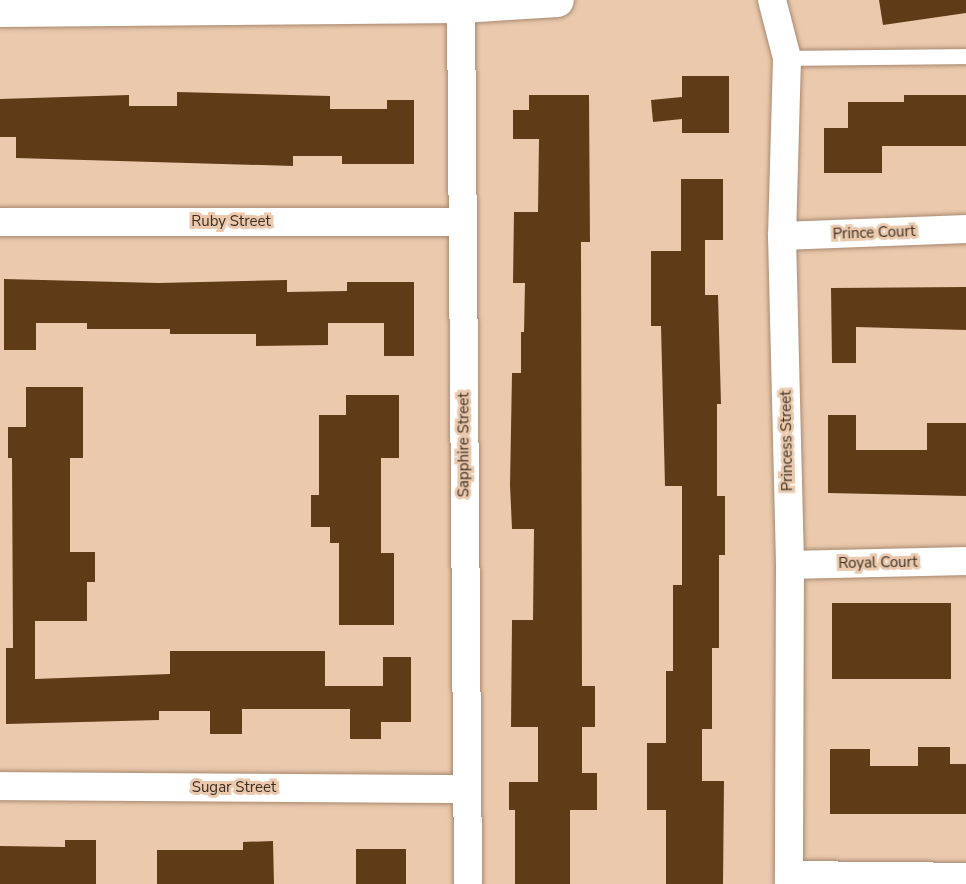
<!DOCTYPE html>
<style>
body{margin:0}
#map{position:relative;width:966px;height:884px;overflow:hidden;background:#eac9ad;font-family:"Nunito Sans",sans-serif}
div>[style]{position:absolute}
.building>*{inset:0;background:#603b18;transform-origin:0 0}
.roads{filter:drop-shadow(0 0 2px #a8896f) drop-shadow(0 0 2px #a8896f)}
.lane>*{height:15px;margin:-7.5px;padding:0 7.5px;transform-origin:7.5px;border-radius:7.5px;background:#fff}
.street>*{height:28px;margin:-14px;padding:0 14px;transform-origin:14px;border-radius:14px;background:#fff}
.secondary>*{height:33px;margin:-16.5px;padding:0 16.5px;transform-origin:16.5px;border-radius:16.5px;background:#fff}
span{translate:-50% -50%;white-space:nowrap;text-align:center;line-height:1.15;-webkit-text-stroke:6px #eac9ad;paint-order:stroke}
.street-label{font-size:15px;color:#3b2e23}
</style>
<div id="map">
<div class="building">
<i style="clip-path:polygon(879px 0,966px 0,966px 13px,883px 25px)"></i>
<i style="clip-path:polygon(682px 76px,729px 76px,729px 133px,682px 133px,682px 119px,653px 122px,651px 100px,682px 97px)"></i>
<i style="clip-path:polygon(177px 92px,330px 96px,330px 109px,387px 109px,387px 100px,414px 100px,414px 164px,342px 164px,342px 156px,293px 156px,293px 166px,16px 158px,16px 137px,0 137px,0 99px,129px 95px,129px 106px,177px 106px)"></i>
<i style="clip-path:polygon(529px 95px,589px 95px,590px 242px,581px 242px,582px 686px,595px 686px,595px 727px,582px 727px,582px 773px,597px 773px,597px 810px,570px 810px,570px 884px,515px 884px,515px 810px,509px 810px,509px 782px,538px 782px,538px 727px,511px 727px,512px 620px,533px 620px,534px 529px,512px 529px,510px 485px,512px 373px,521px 373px,521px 332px,524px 332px,525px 283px,513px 283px,514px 212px,538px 212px,539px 139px,513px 139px,513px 110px,529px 110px)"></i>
<i style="clip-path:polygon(904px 95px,966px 95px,966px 146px,882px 146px,882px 173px,824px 173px,824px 128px,848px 128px,848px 102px,904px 102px)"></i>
<i style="clip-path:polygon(681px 179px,723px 179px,723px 240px,705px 240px,705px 295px,718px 295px,721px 404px,717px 404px,717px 496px,725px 496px,725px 555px,719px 555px,719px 648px,712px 648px,712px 729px,702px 729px,702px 781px,724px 781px,723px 884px,666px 884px,666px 810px,647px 810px,647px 743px,666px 743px,666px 671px,673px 671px,673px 585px,682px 585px,682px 486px,665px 486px,661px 326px,651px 326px,651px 251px,681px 251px)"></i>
<i style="clip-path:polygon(4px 279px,158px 283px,287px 280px,287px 292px,347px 291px,347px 282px,414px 282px,414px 356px,384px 356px,384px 323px,328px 323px,328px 345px,256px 346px,256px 334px,170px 334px,170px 329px,87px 329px,87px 323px,36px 323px,36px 350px,4px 350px)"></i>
<i style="clip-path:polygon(966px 287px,966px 330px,856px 327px,856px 363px,832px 363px,831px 288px)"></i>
<i style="clip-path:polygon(26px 387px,83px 387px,83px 458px,70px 458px,70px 552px,95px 552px,95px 582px,87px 582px,87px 621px,35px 621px,35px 679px,170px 674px,170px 651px,325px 651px,325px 686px,383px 686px,383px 657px,411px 657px,411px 722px,381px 722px,381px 739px,350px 739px,350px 709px,242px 709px,242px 734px,210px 734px,210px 711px,159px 711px,159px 720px,6px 724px,6px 648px,13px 648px,12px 458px,8px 458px,8px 427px,26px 427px)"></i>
<i style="clip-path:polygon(346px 395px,399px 395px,399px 458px,381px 458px,381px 553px,394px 553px,394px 625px,339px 625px,339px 543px,330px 543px,330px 527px,311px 527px,311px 495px,319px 495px,319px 415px,346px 415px)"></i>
<i style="clip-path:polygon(828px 415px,856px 415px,856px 450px,927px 450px,927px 423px,966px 423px,966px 496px,828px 493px)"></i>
<i style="left:832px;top:603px;width:119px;height:76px"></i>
<i style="clip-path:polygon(918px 747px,950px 747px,950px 764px,966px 764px,966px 814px,830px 814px,830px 749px,870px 749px,870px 766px,918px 766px)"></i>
<i style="clip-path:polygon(65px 840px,96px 840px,96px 884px,0 884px,0 846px,65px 847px)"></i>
<i style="clip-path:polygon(273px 841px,274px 884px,157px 884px,157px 850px,243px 850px,243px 842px)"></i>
<i style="left:356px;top:849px;width:50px;height:35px"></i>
</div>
<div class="roads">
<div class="lane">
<i style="left:787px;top:58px;width:179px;rotate:-0.6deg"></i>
</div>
<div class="street">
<i style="left:772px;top:0;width:60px;rotate:75.5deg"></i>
<i style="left:787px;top:58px;width:178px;rotate:91.6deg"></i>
<i style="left:782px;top:236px;width:329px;rotate:88.6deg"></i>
<i style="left:790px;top:565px;width:319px;rotate:90.2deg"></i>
<i style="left:461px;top:6px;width:878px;rotate:89.54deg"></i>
<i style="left:0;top:222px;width:463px"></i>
<i style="left:782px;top:236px;width:184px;rotate:-2.2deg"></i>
<i style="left:790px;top:565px;width:176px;rotate:-1.3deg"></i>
<i style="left:0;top:786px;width:467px;rotate:0.4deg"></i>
<i style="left:789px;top:875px;width:177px;rotate:0.6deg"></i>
</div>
<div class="secondary">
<i style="left:0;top:10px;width:461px;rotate:-0.5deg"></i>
<i style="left:461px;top:6px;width:96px;rotate:-3.6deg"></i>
</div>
</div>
<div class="street-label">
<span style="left:231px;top:222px">Ruby Street</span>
<span style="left:874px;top:233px;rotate:-2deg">Prince Court</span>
<span style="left:787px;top:441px;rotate:-91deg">Princess Street</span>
<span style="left:464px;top:445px;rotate:-90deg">Sapphire Street</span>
<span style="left:878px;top:563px;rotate:-1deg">Royal Court</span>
<span style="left:234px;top:788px">Sugar Street</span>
</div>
</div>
